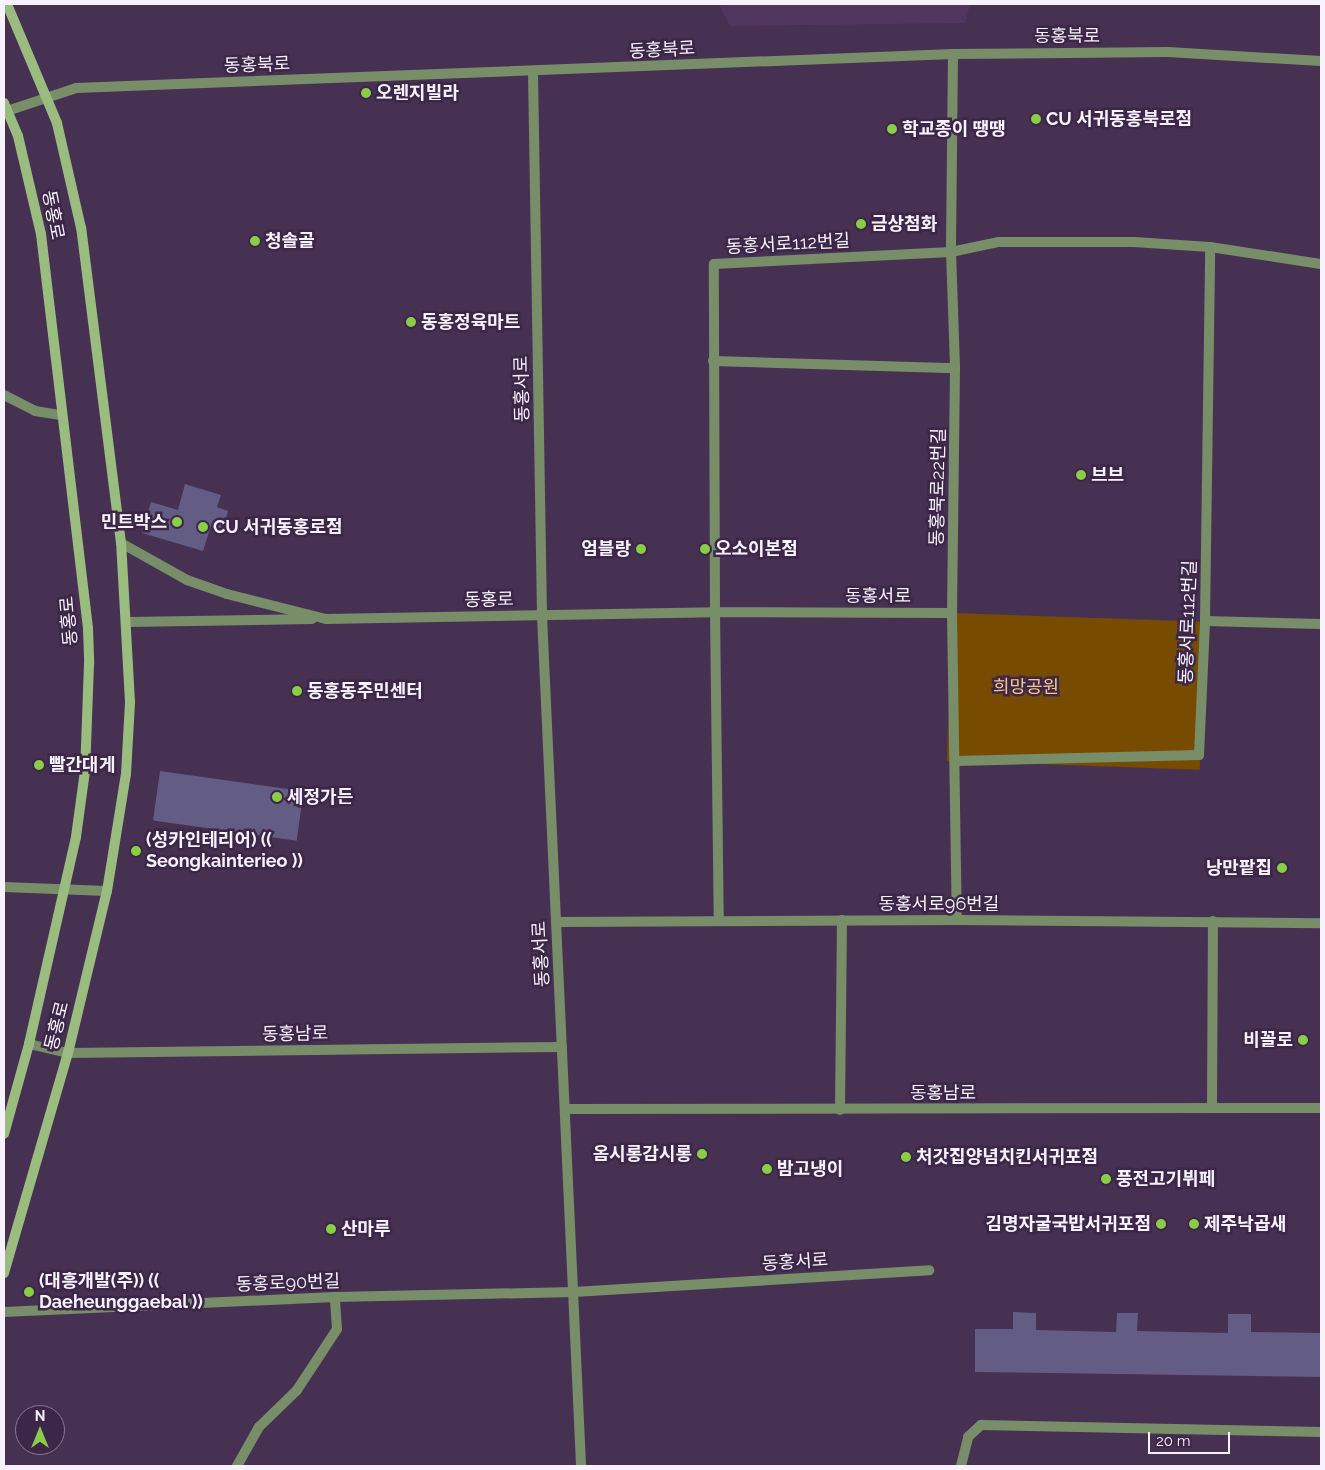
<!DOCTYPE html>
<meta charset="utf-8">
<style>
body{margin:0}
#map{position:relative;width:1325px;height:1470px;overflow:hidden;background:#463153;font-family:Raleway,"Noto Sans KR",sans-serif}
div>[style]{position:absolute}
.built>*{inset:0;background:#513760}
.green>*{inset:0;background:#784c00;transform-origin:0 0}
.building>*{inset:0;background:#635c84;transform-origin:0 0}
.minor>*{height:10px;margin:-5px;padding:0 5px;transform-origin:5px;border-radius:5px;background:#788e68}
.tertiary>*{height:10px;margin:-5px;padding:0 5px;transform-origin:5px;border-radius:5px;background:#788e68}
.secondary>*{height:10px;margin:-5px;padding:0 5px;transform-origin:5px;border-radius:5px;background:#9abc7f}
.dots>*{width:14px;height:14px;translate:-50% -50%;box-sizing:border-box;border:2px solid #3c2748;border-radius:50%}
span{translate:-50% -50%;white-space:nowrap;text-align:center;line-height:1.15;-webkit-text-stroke:5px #3c2748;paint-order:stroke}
.street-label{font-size:18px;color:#f8f1fe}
.poi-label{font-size:18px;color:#f8f1fe;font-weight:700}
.left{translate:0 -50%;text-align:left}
.right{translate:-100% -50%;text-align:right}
.park-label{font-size:18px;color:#f9c788}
.frame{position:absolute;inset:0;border:5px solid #f8f1fe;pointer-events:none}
.north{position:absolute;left:15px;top:1405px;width:50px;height:50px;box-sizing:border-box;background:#3c2748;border:1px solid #877891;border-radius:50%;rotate:0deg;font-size:14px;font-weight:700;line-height:20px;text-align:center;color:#f8f1fe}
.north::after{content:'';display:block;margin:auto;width:18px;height:22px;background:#8ace47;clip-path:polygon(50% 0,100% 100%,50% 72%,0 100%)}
.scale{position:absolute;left:1148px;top:1432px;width:82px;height:22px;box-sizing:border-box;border:2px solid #f8f1fe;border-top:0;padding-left:6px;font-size:15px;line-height:18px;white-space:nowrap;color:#f8f1fe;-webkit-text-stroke:4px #3c2748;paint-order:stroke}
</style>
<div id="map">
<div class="built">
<i style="clip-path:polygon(719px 4px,970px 4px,965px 23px,730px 26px)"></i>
</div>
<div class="green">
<i style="left:952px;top:613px;width:253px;height:148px;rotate:2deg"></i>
</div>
<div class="building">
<i style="clip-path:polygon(185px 484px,221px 495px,217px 507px,228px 511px,223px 529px,211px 526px,203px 551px,142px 533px,151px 502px,178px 510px)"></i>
<i style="left:160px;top:771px;width:145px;height:50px;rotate:8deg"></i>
<i style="clip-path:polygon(1013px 1312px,1036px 1313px,1036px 1330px,1116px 1332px,1117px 1313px,1138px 1313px,1137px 1331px,1228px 1333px,1228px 1314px,1251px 1314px,1251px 1332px,1321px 1333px,1321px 1377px,975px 1372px,975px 1329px,1013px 1329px)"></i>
</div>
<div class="minor">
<i style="left:953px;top:54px;width:198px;rotate:90.6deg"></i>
<i style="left:951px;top:252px;width:116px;rotate:88deg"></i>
<i style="left:955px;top:368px;width:245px;rotate:90.7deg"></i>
<i style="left:952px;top:613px;width:307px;rotate:89.1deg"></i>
<i style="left:713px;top:361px;width:242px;rotate:1.7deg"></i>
<i style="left:4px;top:395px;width:35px;rotate:27deg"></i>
<i style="left:35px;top:411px;width:26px;rotate:9deg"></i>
<i style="left:121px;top:543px;width:76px;rotate:29.3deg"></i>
<i style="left:187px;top:580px;width:42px;rotate:19.3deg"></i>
<i style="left:227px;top:594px;width:102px;rotate:14.2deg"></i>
<i style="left:326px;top:619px;width:389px;rotate:-1deg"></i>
<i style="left:715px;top:612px;width:308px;rotate:89.3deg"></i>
<i style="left:952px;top:613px;width:237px;rotate:-179.8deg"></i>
<i style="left:715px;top:612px;width:348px;rotate:-90.2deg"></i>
<i style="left:714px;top:264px;width:237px;rotate:-2.9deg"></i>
<i style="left:951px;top:252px;width:49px;rotate:-11.8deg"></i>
<i style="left:999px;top:242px;width:135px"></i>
<i style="left:1134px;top:242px;width:76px;rotate:3.8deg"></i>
<i style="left:1205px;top:621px;width:116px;rotate:1.5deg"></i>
<i style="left:128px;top:622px;width:184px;rotate:-0.9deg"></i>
<i style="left:955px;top:761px;width:244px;rotate:-1.4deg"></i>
<i style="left:1199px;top:755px;width:134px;rotate:-87.4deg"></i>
<i style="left:1205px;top:621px;width:374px;rotate:-89.2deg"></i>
<i style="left:1210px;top:247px;width:112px;rotate:8.7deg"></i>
<i style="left:556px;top:922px;width:401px;rotate:-0.3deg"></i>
<i style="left:957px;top:920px;width:364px;rotate:0.5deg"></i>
<i style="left:29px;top:1044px;width:40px;rotate:13deg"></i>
<i style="left:68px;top:1053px;width:494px;rotate:-0.7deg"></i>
<i style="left:1212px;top:1107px;width:186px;rotate:-89.7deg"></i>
<i style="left:840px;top:1110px;width:190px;rotate:-89.4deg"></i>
<i style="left:574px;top:1292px;width:356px;rotate:-3.5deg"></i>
<i style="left:237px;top:1466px;width:45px;rotate:-60.6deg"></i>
<i style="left:259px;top:1427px;width:53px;rotate:-44.2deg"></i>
<i style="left:297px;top:1390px;width:73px;rotate:-56.7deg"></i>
<i style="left:337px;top:1329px;width:32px;rotate:-94deg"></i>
<i style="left:961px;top:1466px;width:30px;rotate:-76deg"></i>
<i style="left:968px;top:1437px;width:18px;rotate:-43deg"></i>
<i style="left:981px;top:1425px;width:340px;rotate:1.2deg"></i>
</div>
<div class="tertiary">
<i style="left:533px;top:72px;width:544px;rotate:89.05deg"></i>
<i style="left:542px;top:616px;width:851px;rotate:87.37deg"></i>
<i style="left:7px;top:111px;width:73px;rotate:-18.4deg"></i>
<i style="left:76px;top:88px;width:878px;rotate:-2.22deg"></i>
<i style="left:953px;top:54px;width:215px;rotate:-0.5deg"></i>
<i style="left:1168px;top:52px;width:153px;rotate:3.4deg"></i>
<i style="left:4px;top:887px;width:103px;rotate:2.2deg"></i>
<i style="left:565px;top:1109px;width:756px;rotate:-0.08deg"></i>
<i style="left:4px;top:1312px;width:331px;rotate:-2.6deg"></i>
<i style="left:335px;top:1297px;width:239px;rotate:-1.2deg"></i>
</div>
<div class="secondary">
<i style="left:4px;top:103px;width:36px;rotate:67deg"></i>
<i style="left:18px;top:136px;width:101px;rotate:76.8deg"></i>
<i style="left:41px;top:234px;width:397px;rotate:83.2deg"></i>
<i style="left:88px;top:628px;width:36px;rotate:88deg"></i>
<i style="left:89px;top:664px;width:107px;rotate:92.1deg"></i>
<i style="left:85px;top:771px;width:67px;rotate:97.8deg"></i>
<i style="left:76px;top:837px;width:212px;rotate:102.8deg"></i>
<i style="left:29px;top:1044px;width:93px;rotate:105.5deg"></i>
<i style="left:4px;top:1273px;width:229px;rotate:-73.8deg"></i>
<i style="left:68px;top:1053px;width:167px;rotate:-76.5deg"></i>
<i style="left:107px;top:891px;width:119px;rotate:-80.8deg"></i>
<i style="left:126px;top:774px;width:72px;rotate:-86.8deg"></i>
<i style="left:130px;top:702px;width:159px;rotate:-93.2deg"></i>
<i style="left:121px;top:543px;width:318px;rotate:-97.2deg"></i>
<i style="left:81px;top:228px;width:108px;rotate:-102.9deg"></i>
<i style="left:57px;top:123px;width:129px;rotate:-112.8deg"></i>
</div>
<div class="dots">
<i style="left:366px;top:93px;background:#8ace47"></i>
<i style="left:1036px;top:119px;background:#8ace47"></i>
<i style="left:892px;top:129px;background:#8ace47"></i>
<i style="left:861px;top:224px;background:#8ace47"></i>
<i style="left:255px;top:241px;background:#8ace47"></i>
<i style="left:411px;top:322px;background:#8ace47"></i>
<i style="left:1081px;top:475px;background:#8ace47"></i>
<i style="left:177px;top:522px;background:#8ace47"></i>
<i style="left:203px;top:527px;background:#8ace47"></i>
<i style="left:641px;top:549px;background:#8ace47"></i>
<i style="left:705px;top:549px;background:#8ace47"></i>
<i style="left:297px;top:691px;background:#8ace47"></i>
<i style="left:39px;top:765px;background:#8ace47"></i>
<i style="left:277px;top:797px;background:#8ace47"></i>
<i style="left:136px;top:851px;background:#8ace47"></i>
<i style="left:1282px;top:868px;background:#8ace47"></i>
<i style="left:1303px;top:1040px;background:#8ace47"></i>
<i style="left:702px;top:1154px;background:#8ace47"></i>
<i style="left:906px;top:1157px;background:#8ace47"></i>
<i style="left:767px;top:1169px;background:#8ace47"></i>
<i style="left:1106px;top:1179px;background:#8ace47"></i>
<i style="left:1161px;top:1224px;background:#8ace47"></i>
<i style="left:1194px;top:1224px;background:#8ace47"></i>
<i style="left:331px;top:1229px;background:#8ace47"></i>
<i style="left:29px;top:1292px;background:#8ace47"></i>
</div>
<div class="street-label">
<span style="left:1067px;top:36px">동홍북로</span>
<span style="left:662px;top:50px;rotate:-3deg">동홍북로</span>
<span style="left:257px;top:65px;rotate:-2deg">동홍북로</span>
<span style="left:53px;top:215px;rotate:79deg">동홍로</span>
<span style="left:788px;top:244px;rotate:-3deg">동홍서로112번길</span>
<span style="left:522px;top:389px;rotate:-91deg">동홍서로</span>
<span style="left:938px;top:487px;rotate:-89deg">동홍북로22번길</span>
<span style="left:878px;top:596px">동홍서로</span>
<span style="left:489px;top:600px;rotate:-1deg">동홍로</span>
<span style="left:69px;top:621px;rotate:-95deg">동홍로</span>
<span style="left:1188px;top:622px;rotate:-88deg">동홍서로112번길</span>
<span style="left:939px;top:904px">동홍서로96번길</span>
<span style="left:541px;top:954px;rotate:-93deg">동홍서로</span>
<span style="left:57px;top:1026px;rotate:-76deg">동홍로</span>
<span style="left:295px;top:1034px;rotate:-1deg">동홍남로</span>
<span style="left:943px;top:1093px">동홍남로</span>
<span style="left:795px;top:1262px;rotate:-4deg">동홍서로</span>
<span style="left:288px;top:1283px;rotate:-2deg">동홍로90번길</span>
</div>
<div class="poi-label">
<span class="left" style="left:376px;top:93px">오렌지빌라</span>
<span class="left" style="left:1046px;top:119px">CU 서귀동홍북로점</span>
<span class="left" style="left:902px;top:129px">학교종이 땡땡</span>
<span class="left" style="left:871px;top:224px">금상첨화</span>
<span class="left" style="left:265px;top:241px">청솔골</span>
<span class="left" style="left:421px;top:322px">동홍정육마트</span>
<span class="left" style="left:1091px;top:475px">브브</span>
<span class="right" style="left:167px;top:522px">민트박스</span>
<span class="left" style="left:213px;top:527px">CU 서귀동홍로점</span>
<span class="right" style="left:631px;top:549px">엄블랑</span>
<span class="left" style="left:715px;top:549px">오소이본점</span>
<span class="left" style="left:307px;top:691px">동홍동주민센터</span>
<span class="left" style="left:49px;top:765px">빨간대게</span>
<span class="left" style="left:287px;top:797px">세정가든</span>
<span class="left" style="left:146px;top:851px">(성카인테리어) ((<br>Seongkainterieo ))</span>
<span class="right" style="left:1272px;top:868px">낭만팥집</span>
<span class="right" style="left:1293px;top:1040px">비꼴로</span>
<span class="right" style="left:692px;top:1154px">옴시롱감시롱</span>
<span class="left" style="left:916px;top:1157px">처갓집양념치킨서귀포점</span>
<span class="left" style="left:777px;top:1169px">밤고냉이</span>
<span class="left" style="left:1116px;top:1179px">풍전고기뷔페</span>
<span class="right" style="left:1151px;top:1224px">김명자굴국밥서귀포점</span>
<span class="left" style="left:1204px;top:1224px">제주낙곱새</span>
<span class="left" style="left:341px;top:1229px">산마루</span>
<span class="left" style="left:39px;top:1292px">(대흥개발(주)) ((<br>Daeheunggaebal ))</span>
</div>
<div class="park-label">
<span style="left:1026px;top:687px">희망공원</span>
</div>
<div class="frame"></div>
<div class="north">N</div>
<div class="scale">20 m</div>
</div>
